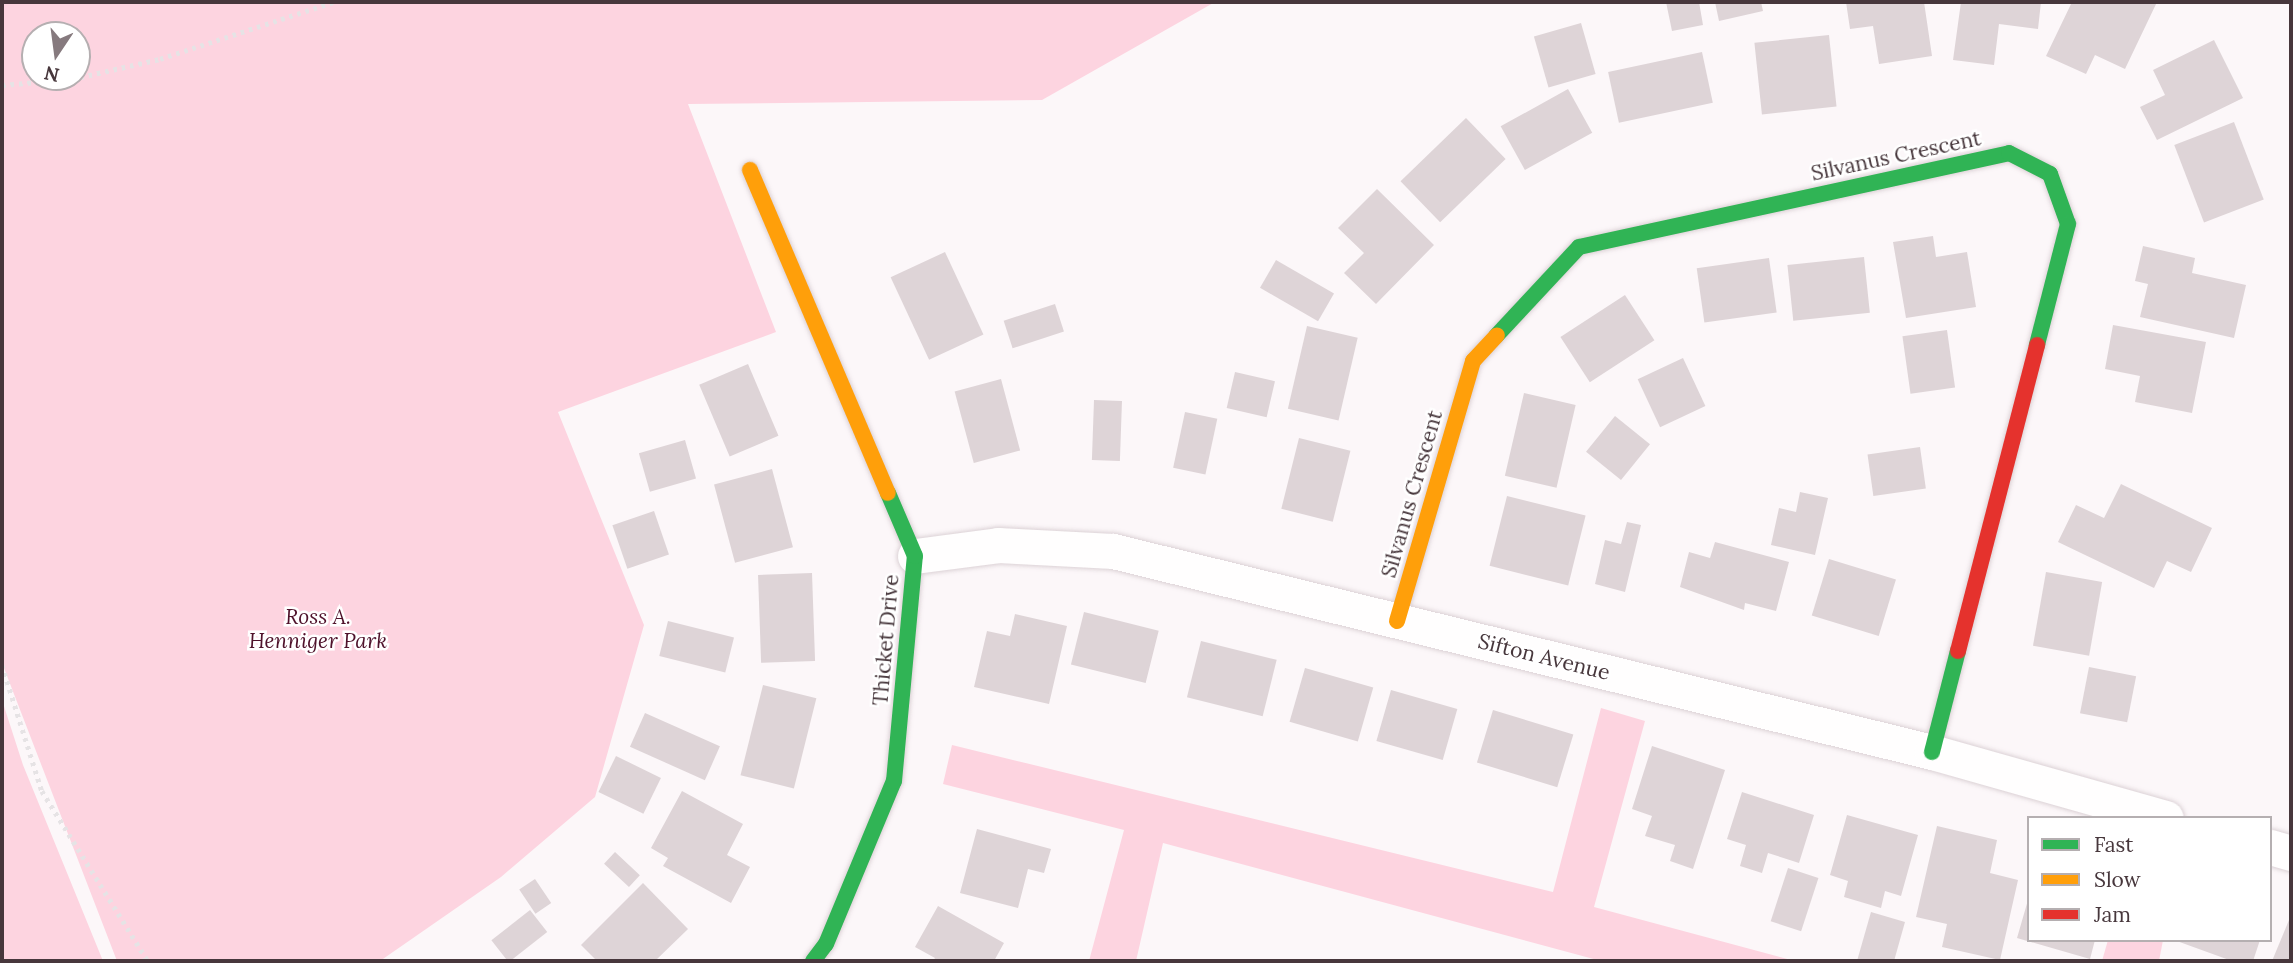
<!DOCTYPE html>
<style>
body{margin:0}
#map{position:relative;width:2293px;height:963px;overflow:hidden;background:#fcf7f9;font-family:Lora,serif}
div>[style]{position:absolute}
.green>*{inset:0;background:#fdd4e0}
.building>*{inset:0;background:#ded4d7;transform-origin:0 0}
.path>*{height:4.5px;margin-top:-2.25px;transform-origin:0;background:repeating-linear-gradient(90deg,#e6e3e5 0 3.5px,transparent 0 8.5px)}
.roads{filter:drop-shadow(0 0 2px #dcd2d6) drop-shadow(0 0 2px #dcd2d6)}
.street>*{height:35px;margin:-17.5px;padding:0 17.5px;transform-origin:17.5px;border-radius:17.5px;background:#fffefe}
.fast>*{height:16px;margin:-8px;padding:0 8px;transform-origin:8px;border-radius:8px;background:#30b455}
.slow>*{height:16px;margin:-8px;padding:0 8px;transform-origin:8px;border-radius:8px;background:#ff9f0a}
.jam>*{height:16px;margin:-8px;padding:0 8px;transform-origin:8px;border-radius:8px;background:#e5322d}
span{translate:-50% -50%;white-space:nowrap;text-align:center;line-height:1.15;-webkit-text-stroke:5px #fff;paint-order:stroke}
.street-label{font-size:21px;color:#47373c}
.park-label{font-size:21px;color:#4f122b;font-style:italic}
.frame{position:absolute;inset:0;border:4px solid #47373c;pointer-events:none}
.legend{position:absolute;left:2027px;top:816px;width:245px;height:126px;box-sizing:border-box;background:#fff;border:2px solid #b5afb1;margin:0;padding:9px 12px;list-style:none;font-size:21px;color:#47373c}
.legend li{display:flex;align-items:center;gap:14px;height:35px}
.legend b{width:35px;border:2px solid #b5afb1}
.north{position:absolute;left:21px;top:21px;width:70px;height:70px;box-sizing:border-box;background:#fff;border:2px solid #b5afb1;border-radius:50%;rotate:193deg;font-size:19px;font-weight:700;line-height:28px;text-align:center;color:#47373c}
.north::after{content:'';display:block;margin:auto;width:24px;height:32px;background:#867a7e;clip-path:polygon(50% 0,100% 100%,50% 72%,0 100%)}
</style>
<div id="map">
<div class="green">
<i style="clip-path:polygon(evenodd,2px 2px,1215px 2px,1042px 100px,688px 104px,776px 332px,558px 412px,644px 625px,595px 797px,501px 877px,380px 961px,117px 961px,2px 663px,2px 2px,35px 35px,77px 35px,77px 77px,35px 77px,35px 35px)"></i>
<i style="clip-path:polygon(2px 700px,23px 765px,103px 961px,2px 961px)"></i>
<i style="clip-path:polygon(1601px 708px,1645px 721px,1594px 907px,1795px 961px,1601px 961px,1163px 843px,1136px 961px,1089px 961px,1124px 830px,943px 784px,952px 745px,1553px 892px)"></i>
<i style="clip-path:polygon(2108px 940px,2163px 940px,2159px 961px,2102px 961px)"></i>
</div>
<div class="building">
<i style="clip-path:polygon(1666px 2px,1699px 2px,1703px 25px,1672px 31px)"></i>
<i style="clip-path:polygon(1715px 2px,1761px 2px,1763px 11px,1719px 21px)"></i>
<i style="clip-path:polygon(1846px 2px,1924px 2px,1932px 56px,1879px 64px,1873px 26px,1850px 29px)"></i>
<i style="clip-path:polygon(1961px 2px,2041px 2px,2038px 29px,1999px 24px,1994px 65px,1953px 60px)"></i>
<i style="clip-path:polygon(2072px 2px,2157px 2px,2125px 69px,2095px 55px,2086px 74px,2046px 56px)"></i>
<i style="left:1581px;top:23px;width:53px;height:49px;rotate:74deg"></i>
<i style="left:1829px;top:35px;width:72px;height:75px;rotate:84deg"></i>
<i style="clip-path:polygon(2214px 40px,2243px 98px,2157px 140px,2140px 107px,2165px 95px,2153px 70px)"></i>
<i style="left:1702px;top:52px;width:52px;height:96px;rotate:78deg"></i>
<i style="left:1568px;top:89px;width:50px;height:77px;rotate:61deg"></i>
<i style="left:1466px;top:118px;width:57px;height:91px;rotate:46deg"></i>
<i style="left:2234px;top:122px;width:83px;height:64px;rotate:69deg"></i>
<i style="clip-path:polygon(1377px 189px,1434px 245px,1376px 304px,1344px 273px,1364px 253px,1338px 228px)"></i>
<i style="clip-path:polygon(1933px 236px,1936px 257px,1967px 252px,1976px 307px,1906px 318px,1893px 242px)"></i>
<i style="clip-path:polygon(2143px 246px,2195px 258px,2192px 273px,2246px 285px,2234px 338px,2140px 317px,2148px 284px,2135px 281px)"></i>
<i style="left:945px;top:252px;width:91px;height:60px;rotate:65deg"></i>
<i style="left:1864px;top:257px;width:56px;height:77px;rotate:84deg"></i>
<i style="left:1769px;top:258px;width:55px;height:73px;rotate:82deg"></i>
<i style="left:1276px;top:260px;width:67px;height:32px;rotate:30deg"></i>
<i style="left:1625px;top:295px;width:54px;height:77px;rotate:57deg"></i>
<i style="left:1055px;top:304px;width:29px;height:54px;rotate:72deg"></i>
<i style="clip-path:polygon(2113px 325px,2206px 342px,2192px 413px,2135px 402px,2140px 376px,2105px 369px)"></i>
<i style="left:1307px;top:326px;width:52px;height:85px;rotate:13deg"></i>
<i style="left:1947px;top:330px;width:58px;height:45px;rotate:82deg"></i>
<i style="left:1683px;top:358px;width:53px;height:50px;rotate:65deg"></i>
<i style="left:748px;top:364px;width:78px;height:53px;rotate:67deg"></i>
<i style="left:1235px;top:372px;width:41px;height:37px;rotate:13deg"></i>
<i style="left:1001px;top:379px;width:74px;height:48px;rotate:75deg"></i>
<i style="left:1524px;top:393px;width:53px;height:85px;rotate:13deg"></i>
<i style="left:1094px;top:400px;width:28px;height:60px;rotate:2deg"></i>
<i style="left:1185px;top:412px;width:33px;height:57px;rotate:12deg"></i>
<i style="left:1615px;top:416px;width:45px;height:46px;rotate:39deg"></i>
<i style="left:1299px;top:438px;width:53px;height:73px;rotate:14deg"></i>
<i style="left:685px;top:440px;width:40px;height:48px;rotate:74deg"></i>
<i style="left:1920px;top:447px;width:42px;height:53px;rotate:82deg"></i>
<i style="left:772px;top:469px;width:81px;height:60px;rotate:75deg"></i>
<i style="clip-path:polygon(2121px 484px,2212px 528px,2191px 572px,2167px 561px,2154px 588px,2058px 542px,2076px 505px,2104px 518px)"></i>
<i style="clip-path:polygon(1800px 492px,1828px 498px,1815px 555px,1771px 545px,1779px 508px,1796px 512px)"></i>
<i style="left:1507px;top:496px;width:81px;height:72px;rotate:14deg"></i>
<i style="left:654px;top:511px;width:46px;height:44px;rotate:71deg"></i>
<i style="clip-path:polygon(1627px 522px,1641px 525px,1625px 592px,1595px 584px,1605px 540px,1621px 544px)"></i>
<i style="clip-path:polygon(1715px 542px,1789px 562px,1776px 611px,1745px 603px,1744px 610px,1680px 587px,1689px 552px,1710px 558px)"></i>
<i style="left:1829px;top:559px;width:70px;height:59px;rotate:17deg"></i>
<i style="left:2046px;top:572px;width:57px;height:75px;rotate:10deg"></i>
<i style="left:812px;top:573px;width:88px;height:54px;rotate:88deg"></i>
<i style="left:1084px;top:612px;width:77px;height:54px;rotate:14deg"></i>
<i style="clip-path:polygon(1015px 614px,1067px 626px,1049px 704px,974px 687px,987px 631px,1010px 636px)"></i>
<i style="left:668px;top:621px;width:68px;height:36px;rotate:14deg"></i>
<i style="left:1201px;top:641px;width:78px;height:58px;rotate:14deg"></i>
<i style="left:2089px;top:667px;width:48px;height:47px;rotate:11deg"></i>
<i style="left:1305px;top:668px;width:71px;height:56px;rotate:16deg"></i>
<i style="left:763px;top:685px;width:55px;height:93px;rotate:14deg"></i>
<i style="left:1391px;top:690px;width:69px;height:53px;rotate:16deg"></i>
<i style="left:1493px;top:710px;width:84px;height:55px;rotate:17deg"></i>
<i style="left:645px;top:713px;width:82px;height:37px;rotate:24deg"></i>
<i style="clip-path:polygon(1652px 746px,1725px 770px,1693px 869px,1670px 861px,1675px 845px,1645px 836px,1652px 816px,1632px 809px)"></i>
<i style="left:616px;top:756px;width:50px;height:40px;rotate:26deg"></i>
<i style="clip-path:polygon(682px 791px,743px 824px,727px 855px,750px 867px,731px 903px,663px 866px,668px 858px,651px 848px)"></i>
<i style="clip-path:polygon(1742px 792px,1814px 815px,1799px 863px,1768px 853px,1762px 873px,1740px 866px,1746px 845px,1727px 839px)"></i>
<i style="clip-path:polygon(1847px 815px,1918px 835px,1901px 896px,1885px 891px,1881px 908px,1844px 897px,1848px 881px,1830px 875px)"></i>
<i style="clip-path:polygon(1937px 826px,1997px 840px,1990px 873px,2018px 880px,2000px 960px,1942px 947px,1947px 924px,1916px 917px)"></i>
<i style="clip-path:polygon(977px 829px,1051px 849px,1044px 873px,1028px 869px,1018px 908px,960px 893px)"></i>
<i style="left:615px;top:852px;width:34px;height:16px;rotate:43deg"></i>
<i style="left:1788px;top:868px;width:32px;height:56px;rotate:18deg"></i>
<i style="left:535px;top:879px;width:29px;height:19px;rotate:56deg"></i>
<i style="clip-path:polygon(643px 883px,688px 929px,655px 961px,597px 961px,581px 945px)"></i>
<i style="clip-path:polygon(2028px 900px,2029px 940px,2095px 940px,2090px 959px,2017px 938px)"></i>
<i style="clip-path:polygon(938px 906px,1004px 943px,994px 961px,933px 961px,935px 958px,915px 947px)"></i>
<i style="left:530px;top:910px;width:28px;height:49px;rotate:52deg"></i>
<i style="clip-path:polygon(1871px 912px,1905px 922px,1894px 961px,1857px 961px)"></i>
<i style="clip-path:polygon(2289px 920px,2291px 961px,2272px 961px)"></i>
<i style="clip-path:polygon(2174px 940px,2260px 940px,2253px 961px,2232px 961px)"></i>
</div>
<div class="path">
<i style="left:2px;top:85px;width:70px;rotate:-4.9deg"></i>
<i style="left:72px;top:79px;width:90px;rotate:-12.8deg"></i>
<i style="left:160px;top:59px;width:182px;rotate:-18.2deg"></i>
<i style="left:2px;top:665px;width:132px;rotate:72.4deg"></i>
<i style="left:42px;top:791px;width:200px;rotate:58.1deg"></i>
</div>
<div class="roads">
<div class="street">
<i style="left:915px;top:556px;width:84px;rotate:-7.5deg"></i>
<i style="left:998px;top:545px;width:115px;rotate:3deg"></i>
<i style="left:1113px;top:551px;width:843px;rotate:13.79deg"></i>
<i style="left:1932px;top:752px;width:243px;rotate:15.8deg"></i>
<i style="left:2270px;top:847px;width:22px;rotate:16deg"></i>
</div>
<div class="fast">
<i style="left:1497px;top:335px;width:120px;rotate:-47deg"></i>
<i style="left:1579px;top:247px;width:440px;rotate:-12.3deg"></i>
<i style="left:2009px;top:153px;width:46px;rotate:27.1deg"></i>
<i style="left:2050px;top:174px;width:53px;rotate:70.2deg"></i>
<i style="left:2068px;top:224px;width:125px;rotate:104.4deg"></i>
<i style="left:1932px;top:752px;width:104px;rotate:-75.6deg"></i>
<i style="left:813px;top:961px;width:21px;rotate:-53deg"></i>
<i style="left:826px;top:944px;width:177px;rotate:-67.4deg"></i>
<i style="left:894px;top:781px;width:226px;rotate:-84.7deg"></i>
<i style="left:915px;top:556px;width:69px;rotate:-113.2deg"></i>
</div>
<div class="slow">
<i style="left:750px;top:170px;width:351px;rotate:66.9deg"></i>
<i style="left:1397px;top:621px;width:271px;rotate:-73.7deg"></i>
<i style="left:1473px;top:361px;width:35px;rotate:-47deg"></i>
</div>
<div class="jam">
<i style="left:1958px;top:651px;width:316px;rotate:-75.5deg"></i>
</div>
</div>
<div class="street-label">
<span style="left:1896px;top:156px;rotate:-12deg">Silvanus Crescent</span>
<span style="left:1412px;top:494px;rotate:-74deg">Silvanus Crescent</span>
<span style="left:886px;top:640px;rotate:-85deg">Thicket Drive</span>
<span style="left:1544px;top:657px;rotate:14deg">Sifton Avenue</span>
</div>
<div class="park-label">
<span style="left:318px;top:629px">Ross A.<br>Henniger Park</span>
</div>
<div class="frame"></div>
<ul class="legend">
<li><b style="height:9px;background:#30b455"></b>Fast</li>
<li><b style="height:9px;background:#ff9f0a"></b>Slow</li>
<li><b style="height:9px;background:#e5322d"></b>Jam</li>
</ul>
<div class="north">N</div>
</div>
